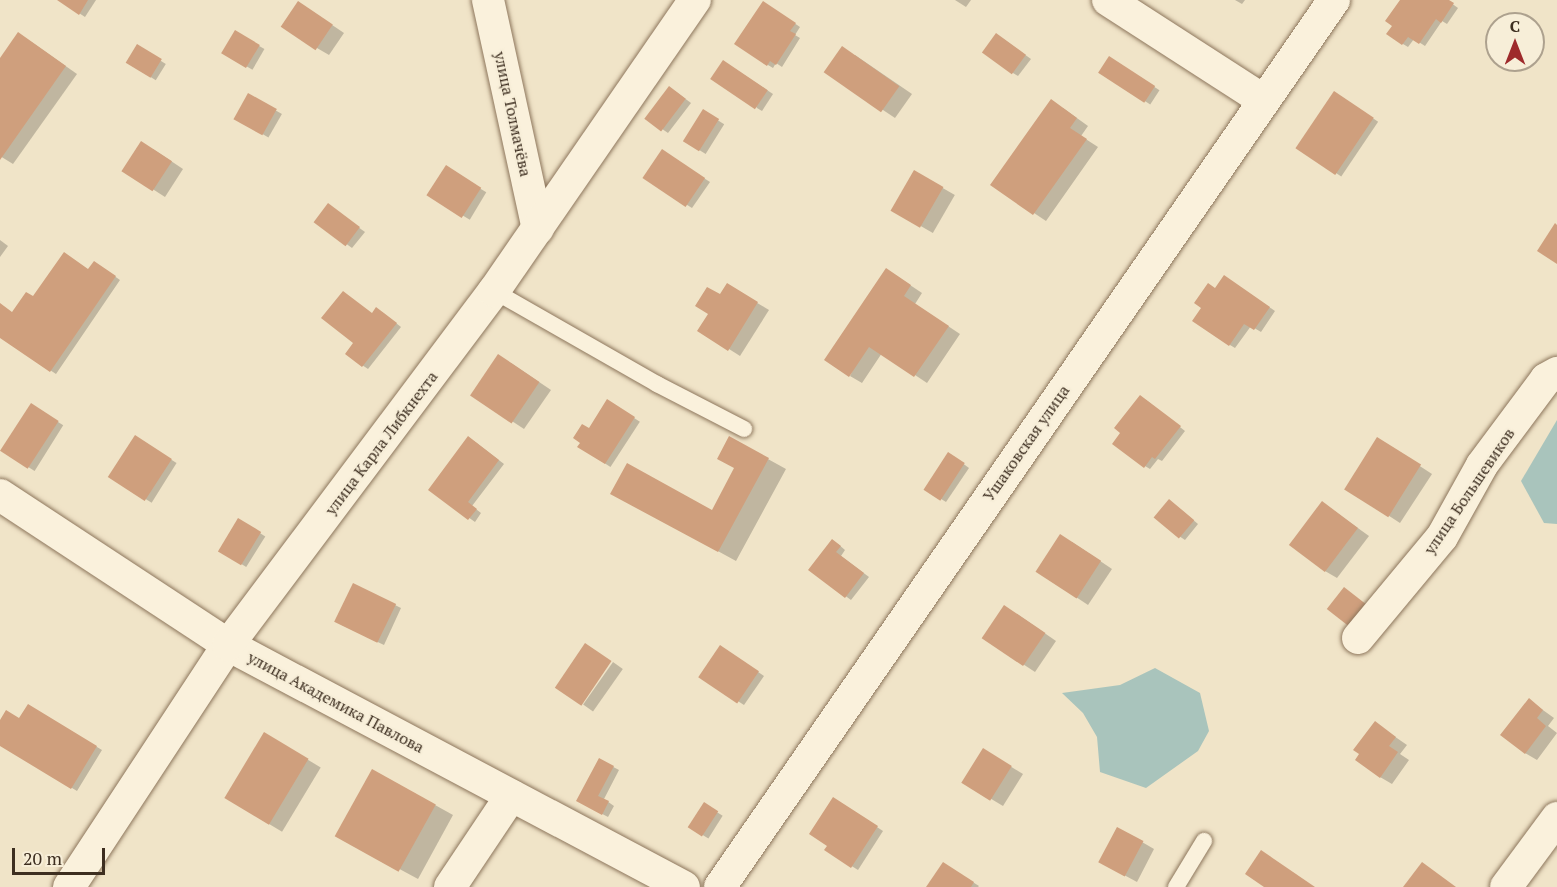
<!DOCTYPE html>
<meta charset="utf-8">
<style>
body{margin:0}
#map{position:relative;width:1557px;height:887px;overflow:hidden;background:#f0e4c8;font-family:"PT Serif",serif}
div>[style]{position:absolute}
.water>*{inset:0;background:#a9c4bc}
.shadow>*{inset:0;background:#0003;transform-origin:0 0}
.building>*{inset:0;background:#cf9f7d;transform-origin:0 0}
.roads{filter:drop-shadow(0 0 2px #8d765c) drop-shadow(0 0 2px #8d765c)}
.lane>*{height:16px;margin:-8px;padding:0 8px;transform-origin:8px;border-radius:8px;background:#faf1dc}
.street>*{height:32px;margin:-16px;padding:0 16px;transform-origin:16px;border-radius:16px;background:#faf1dc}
span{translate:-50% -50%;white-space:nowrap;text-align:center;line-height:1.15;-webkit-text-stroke:4.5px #f7eed8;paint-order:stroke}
.street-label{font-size:16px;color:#3d2e20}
.north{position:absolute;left:1485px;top:12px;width:60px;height:60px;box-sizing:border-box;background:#f7eed8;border:2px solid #ada18e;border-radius:50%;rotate:0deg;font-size:16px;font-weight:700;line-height:24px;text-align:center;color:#3d2e20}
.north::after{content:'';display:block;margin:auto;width:21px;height:27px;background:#9e2a2b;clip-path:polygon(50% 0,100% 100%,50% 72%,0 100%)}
.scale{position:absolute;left:12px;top:848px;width:93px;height:27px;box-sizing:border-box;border:3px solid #3d2e20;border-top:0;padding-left:8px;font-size:18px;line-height:21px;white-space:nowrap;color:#3d2e20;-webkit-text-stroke:4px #f7eed8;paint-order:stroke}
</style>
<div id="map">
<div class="water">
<i style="clip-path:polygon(1557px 420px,1557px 524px,1544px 523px,1521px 481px)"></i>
<i style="clip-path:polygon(1155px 668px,1200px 693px,1209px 731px,1198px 751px,1146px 788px,1100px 772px,1097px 737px,1083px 713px,1062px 693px,1120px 685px)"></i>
</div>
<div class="shadow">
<i style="clip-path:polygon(59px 0,96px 0,85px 17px)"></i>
<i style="clip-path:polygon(955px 0,971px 0,966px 7px)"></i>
<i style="clip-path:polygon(1235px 0,1245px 0,1242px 4px)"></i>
<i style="clip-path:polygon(1402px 0,1447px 0,1458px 8px,1447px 24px,1442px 21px,1425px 46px,1414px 39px,1408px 47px,1403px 44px,1394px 25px)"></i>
<i style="clip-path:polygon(769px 6px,800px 27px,795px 35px,800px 38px,782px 67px,776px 63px,773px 68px,768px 65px)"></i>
<i style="clip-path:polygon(310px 10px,344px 33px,329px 55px,317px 48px)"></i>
<i style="left:235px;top:32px;width:34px;height:24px;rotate:30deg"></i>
<i style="clip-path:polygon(1002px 38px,1031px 59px,1018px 76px,1013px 73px)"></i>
<i style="clip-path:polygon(30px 41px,77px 74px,13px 164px,0 156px,0 61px)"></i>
<i style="left:137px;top:46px;width:34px;height:19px;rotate:32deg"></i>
<i style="clip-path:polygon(855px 55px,912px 94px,895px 118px,826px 72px)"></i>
<i style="left:1110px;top:58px;width:59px;height:17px;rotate:33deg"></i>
<i style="clip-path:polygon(729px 65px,773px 94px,762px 111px,757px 108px)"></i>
<i style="clip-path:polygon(675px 91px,691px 103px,668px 133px,646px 118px)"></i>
<i style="left:249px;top:95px;width:38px;height:27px;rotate:30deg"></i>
<i style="left:1340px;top:96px;width:46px;height:66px;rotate:34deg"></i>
<i style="clip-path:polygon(1063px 108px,1088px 126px,1081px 136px,1098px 147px,1046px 221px,992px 185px)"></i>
<i style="left:703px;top:111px;width:25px;height:35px;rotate:32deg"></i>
<i style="clip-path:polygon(153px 149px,183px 169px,165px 197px,123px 170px)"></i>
<i style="clip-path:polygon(668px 155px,710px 182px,692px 208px,644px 178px)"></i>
<i style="left:446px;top:168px;width:47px;height:32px;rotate:31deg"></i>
<i style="left:915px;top:172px;width:46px;height:44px;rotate:30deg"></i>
<i style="clip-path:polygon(333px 209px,365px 232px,352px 248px,316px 222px)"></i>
<i style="clip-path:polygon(0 240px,8px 246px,0 257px)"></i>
<i style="clip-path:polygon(100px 266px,120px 280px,56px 374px,0 337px,0 307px,13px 313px,33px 298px)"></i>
<i style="clip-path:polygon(898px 277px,922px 293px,915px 304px,960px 334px,927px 383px,882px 353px,862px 383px,850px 376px)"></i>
<i style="clip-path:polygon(1230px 280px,1275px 311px,1261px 332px,1251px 326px,1235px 348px,1230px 345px,1216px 290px)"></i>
<i style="clip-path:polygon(727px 285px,769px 310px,740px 356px,729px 349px,721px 296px)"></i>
<i style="clip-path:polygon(382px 312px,401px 327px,368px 369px,362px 365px,373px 314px)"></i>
<i style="clip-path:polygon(511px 363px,551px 390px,524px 429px,472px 395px)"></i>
<i style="clip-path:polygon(1146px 400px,1185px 431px,1162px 461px,1158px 459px,1150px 469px,1145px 466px)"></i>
<i style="left:608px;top:401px;width:38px;height:54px;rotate:33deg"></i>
<i style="left:31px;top:405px;width:38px;height:54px;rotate:32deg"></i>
<i style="left:135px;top:437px;width:49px;height:47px;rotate:32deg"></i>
<i style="clip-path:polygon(730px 438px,786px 469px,736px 561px,630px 503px,712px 512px,736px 468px)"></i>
<i style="clip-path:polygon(474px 441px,504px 464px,472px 506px,481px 513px,475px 522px,430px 490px)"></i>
<i style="clip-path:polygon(1389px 446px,1432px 474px,1400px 523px,1346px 488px)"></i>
<i style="clip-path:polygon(954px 457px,969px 468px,946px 502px,925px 489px)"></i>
<i style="clip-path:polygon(1323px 503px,1369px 536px,1337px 578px,1325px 571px)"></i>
<i style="clip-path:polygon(1174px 504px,1198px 524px,1185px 540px,1179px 536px)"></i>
<i style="left:239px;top:520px;width:31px;height:36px;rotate:32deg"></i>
<i style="clip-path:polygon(1072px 542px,1112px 569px,1088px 605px,1037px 571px)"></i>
<i style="clip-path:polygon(838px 544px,845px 550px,841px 556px,869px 577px,851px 600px,810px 570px)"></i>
<i style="clip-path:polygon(354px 585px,401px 608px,384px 645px,342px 625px)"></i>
<i style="clip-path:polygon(1017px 614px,1056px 641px,1035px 672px,983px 638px)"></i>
<i style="clip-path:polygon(726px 650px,764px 676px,744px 705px,700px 677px)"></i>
<i style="left:613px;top:662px;width:12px;height:52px;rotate:35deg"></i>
<i style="clip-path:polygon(1529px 700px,1554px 718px,1548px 726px,1557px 733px,1537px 760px,1525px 753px)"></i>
<i style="clip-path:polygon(29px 706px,102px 750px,77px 791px,0 744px,0 723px,19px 720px)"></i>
<i style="clip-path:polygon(1375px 723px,1407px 745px,1400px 754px,1409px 760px,1392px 784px,1380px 777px)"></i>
<i style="left:265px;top:734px;width:65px;height:75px;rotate:31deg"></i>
<i style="clip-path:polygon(995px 757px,1023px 774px,1003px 806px,963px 782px)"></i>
<i style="clip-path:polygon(600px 760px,619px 770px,604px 799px,614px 806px,608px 817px,578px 801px)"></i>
<i style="clip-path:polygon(839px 802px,883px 831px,858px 870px,826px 850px)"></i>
<i style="left:704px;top:804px;width:22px;height:27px;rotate:32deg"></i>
<i style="clip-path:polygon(435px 805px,453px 815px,418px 879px,355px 845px)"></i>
<i style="clip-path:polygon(1142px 842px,1154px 849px,1137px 882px,1113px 869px)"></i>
<i style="clip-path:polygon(949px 867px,979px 886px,978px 887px,928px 887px)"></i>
</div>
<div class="building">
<i style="clip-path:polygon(57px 0,88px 0,79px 15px)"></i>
<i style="clip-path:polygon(1400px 0,1449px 0,1454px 3px,1441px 23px,1436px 19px,1419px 44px,1408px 37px,1402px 45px,1386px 34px,1392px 26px,1385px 21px)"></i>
<i style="left:298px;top:1px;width:42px;height:31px;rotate:34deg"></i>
<i style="clip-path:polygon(763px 1px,796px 23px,790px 31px,796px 34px,776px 65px,770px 61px,767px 66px,734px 44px)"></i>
<i style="left:235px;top:30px;width:29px;height:27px;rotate:31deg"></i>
<i style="clip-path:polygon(18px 32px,66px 66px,0 160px,0 58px)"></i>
<i style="left:996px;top:33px;width:37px;height:24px;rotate:36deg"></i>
<i style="left:137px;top:44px;width:29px;height:22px;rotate:31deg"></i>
<i style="left:842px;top:46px;width:70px;height:32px;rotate:35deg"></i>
<i style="left:1109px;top:56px;width:55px;height:20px;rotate:33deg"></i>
<i style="left:723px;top:60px;width:54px;height:23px;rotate:34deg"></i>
<i style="left:669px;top:86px;width:21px;height:41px;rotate:37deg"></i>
<i style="left:1334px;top:91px;width:48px;height:69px;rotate:34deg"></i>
<i style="left:248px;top:93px;width:33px;height:30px;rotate:29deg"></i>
<i style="clip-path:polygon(1051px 99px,1077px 118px,1070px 128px,1087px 139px,1033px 215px,990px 185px)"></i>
<i style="left:703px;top:109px;width:19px;height:38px;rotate:32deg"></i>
<i style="left:141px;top:141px;width:37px;height:36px;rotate:33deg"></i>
<i style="left:662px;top:149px;width:52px;height:35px;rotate:34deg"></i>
<i style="left:446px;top:165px;width:42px;height:36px;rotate:33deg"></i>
<i style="left:914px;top:170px;width:34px;height:47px;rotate:30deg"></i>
<i style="left:328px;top:203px;width:40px;height:24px;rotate:37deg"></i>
<i style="clip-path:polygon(1555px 223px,1557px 225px,1557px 264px,1537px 251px)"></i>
<i style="clip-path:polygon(64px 252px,88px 269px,94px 261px,116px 276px,50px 372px,0 338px,0 303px,12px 312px,26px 292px,33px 296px)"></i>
<i style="clip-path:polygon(886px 268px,911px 285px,904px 296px,949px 326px,914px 377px,869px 347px,849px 377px,824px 360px)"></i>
<i style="clip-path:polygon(1224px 275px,1270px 307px,1254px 330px,1244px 324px,1229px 346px,1192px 321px,1201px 308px,1194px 303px,1208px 283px,1215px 288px)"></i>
<i style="clip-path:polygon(727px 283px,758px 302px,728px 351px,697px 331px,708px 314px,695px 306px,707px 287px,720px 294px)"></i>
<i style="clip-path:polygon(343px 291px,372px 313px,376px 307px,397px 323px,362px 367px,345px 354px,353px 343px,321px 318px)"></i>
<i style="left:498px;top:354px;width:50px;height:50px;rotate:34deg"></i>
<i style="clip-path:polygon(1140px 395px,1181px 426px,1155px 459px,1152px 457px,1144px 468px,1112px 444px,1120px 433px,1114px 428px)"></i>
<i style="clip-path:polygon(607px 399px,635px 417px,605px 464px,577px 447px,580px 443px,573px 438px,582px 424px,589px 428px)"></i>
<i style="left:31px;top:403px;width:33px;height:57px;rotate:33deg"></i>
<i style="left:135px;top:435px;width:44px;height:50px;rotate:33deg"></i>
<i style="clip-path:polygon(468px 436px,499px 460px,468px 502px,477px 509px,468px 520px,428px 490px)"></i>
<i style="clip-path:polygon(729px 436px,769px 458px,718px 552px,610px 494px,627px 463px,712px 510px,734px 468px,717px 459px)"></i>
<i style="left:1377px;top:437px;width:52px;height:62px;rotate:32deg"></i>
<i style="left:948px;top:452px;width:20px;height:45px;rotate:33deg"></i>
<i style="left:1169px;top:499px;width:33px;height:24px;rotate:40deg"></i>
<i style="left:1322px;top:501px;width:45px;height:55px;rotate:37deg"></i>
<i style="left:238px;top:518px;width:27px;height:39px;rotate:31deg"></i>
<i style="left:1060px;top:534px;width:49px;height:45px;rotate:33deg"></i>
<i style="clip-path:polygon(832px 539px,841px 546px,836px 552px,864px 573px,845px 598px,808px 570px)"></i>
<i style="left:353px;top:583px;width:48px;height:43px;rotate:26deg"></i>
<i style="left:1344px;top:587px;width:28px;height:28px;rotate:38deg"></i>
<i style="left:1004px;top:605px;width:50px;height:40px;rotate:34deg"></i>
<i style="left:585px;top:643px;width:32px;height:54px;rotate:34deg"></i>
<i style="left:720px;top:645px;width:47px;height:39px;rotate:34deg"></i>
<i style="clip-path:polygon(1529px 698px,1543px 710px,1537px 718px,1546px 726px,1525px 754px,1500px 735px)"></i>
<i style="clip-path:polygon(28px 704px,97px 746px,71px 789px,0 746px,0 720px,6px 710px,19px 718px)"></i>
<i style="clip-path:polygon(1375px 721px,1396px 737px,1389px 746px,1398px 752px,1380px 778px,1355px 760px,1359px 754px,1353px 750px)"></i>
<i style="left:264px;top:732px;width:52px;height:77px;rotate:31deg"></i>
<i style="left:983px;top:748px;width:34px;height:41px;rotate:32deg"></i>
<i style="clip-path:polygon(599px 758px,614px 766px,598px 796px,609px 801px,602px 815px,576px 801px)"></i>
<i style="left:372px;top:769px;width:73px;height:77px;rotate:29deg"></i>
<i style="clip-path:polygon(833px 797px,878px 826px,851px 868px,824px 850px,827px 846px,809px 834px)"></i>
<i style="left:704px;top:802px;width:17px;height:30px;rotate:33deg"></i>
<i style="left:1117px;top:827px;width:30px;height:40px;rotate:28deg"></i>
<i style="clip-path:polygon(1261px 850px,1315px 887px,1264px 887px,1245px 874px)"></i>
<i style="clip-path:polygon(943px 862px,974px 882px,971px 887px,926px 887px)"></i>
<i style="clip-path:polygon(1422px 862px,1456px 887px,1403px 887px)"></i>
</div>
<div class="roads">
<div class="lane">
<i style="left:494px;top:291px;width:188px;rotate:29.7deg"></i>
<i style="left:657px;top:384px;width:98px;rotate:27.3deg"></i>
<i style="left:1176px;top:887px;width:54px;rotate:-58.7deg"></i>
</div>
<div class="street">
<i style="left:488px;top:0;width:234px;rotate:77.7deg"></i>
<i style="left:1108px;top:0;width:184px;rotate:32.8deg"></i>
<i style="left:0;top:495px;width:273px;rotate:33.3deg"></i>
<i style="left:228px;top:645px;width:516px;rotate:27.95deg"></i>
<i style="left:1358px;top:638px;width:131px;rotate:-50.3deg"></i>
<i style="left:1442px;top:537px;width:82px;rotate:-60.9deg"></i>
<i style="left:1482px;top:465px;width:107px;rotate:-53.3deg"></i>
<i style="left:1546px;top:379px;width:13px;rotate:-29deg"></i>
<i style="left:69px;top:887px;width:290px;rotate:-56.7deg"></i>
<i style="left:228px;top:645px;width:443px;rotate:-53.1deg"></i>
<i style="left:494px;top:291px;width:354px;rotate:-55.4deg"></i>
<i style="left:450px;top:887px;width:110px;rotate:-56.2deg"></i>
<i style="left:720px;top:887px;width:1079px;rotate:-55.31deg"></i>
<i style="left:1506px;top:887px;width:86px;rotate:-53.5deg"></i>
</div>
</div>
<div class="street-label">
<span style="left:513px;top:114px;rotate:78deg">улица Толмачёва</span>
<span style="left:381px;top:443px;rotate:-53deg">улица Карла Либкнехта</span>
<span style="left:1026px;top:443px;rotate:-55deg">Ушаковская улица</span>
<span style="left:1469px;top:491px;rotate:-56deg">улица Большевиков</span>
<span style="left:336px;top:702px;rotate:28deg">улица Академика Павлова</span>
</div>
<div class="north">С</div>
<div class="scale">20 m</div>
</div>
